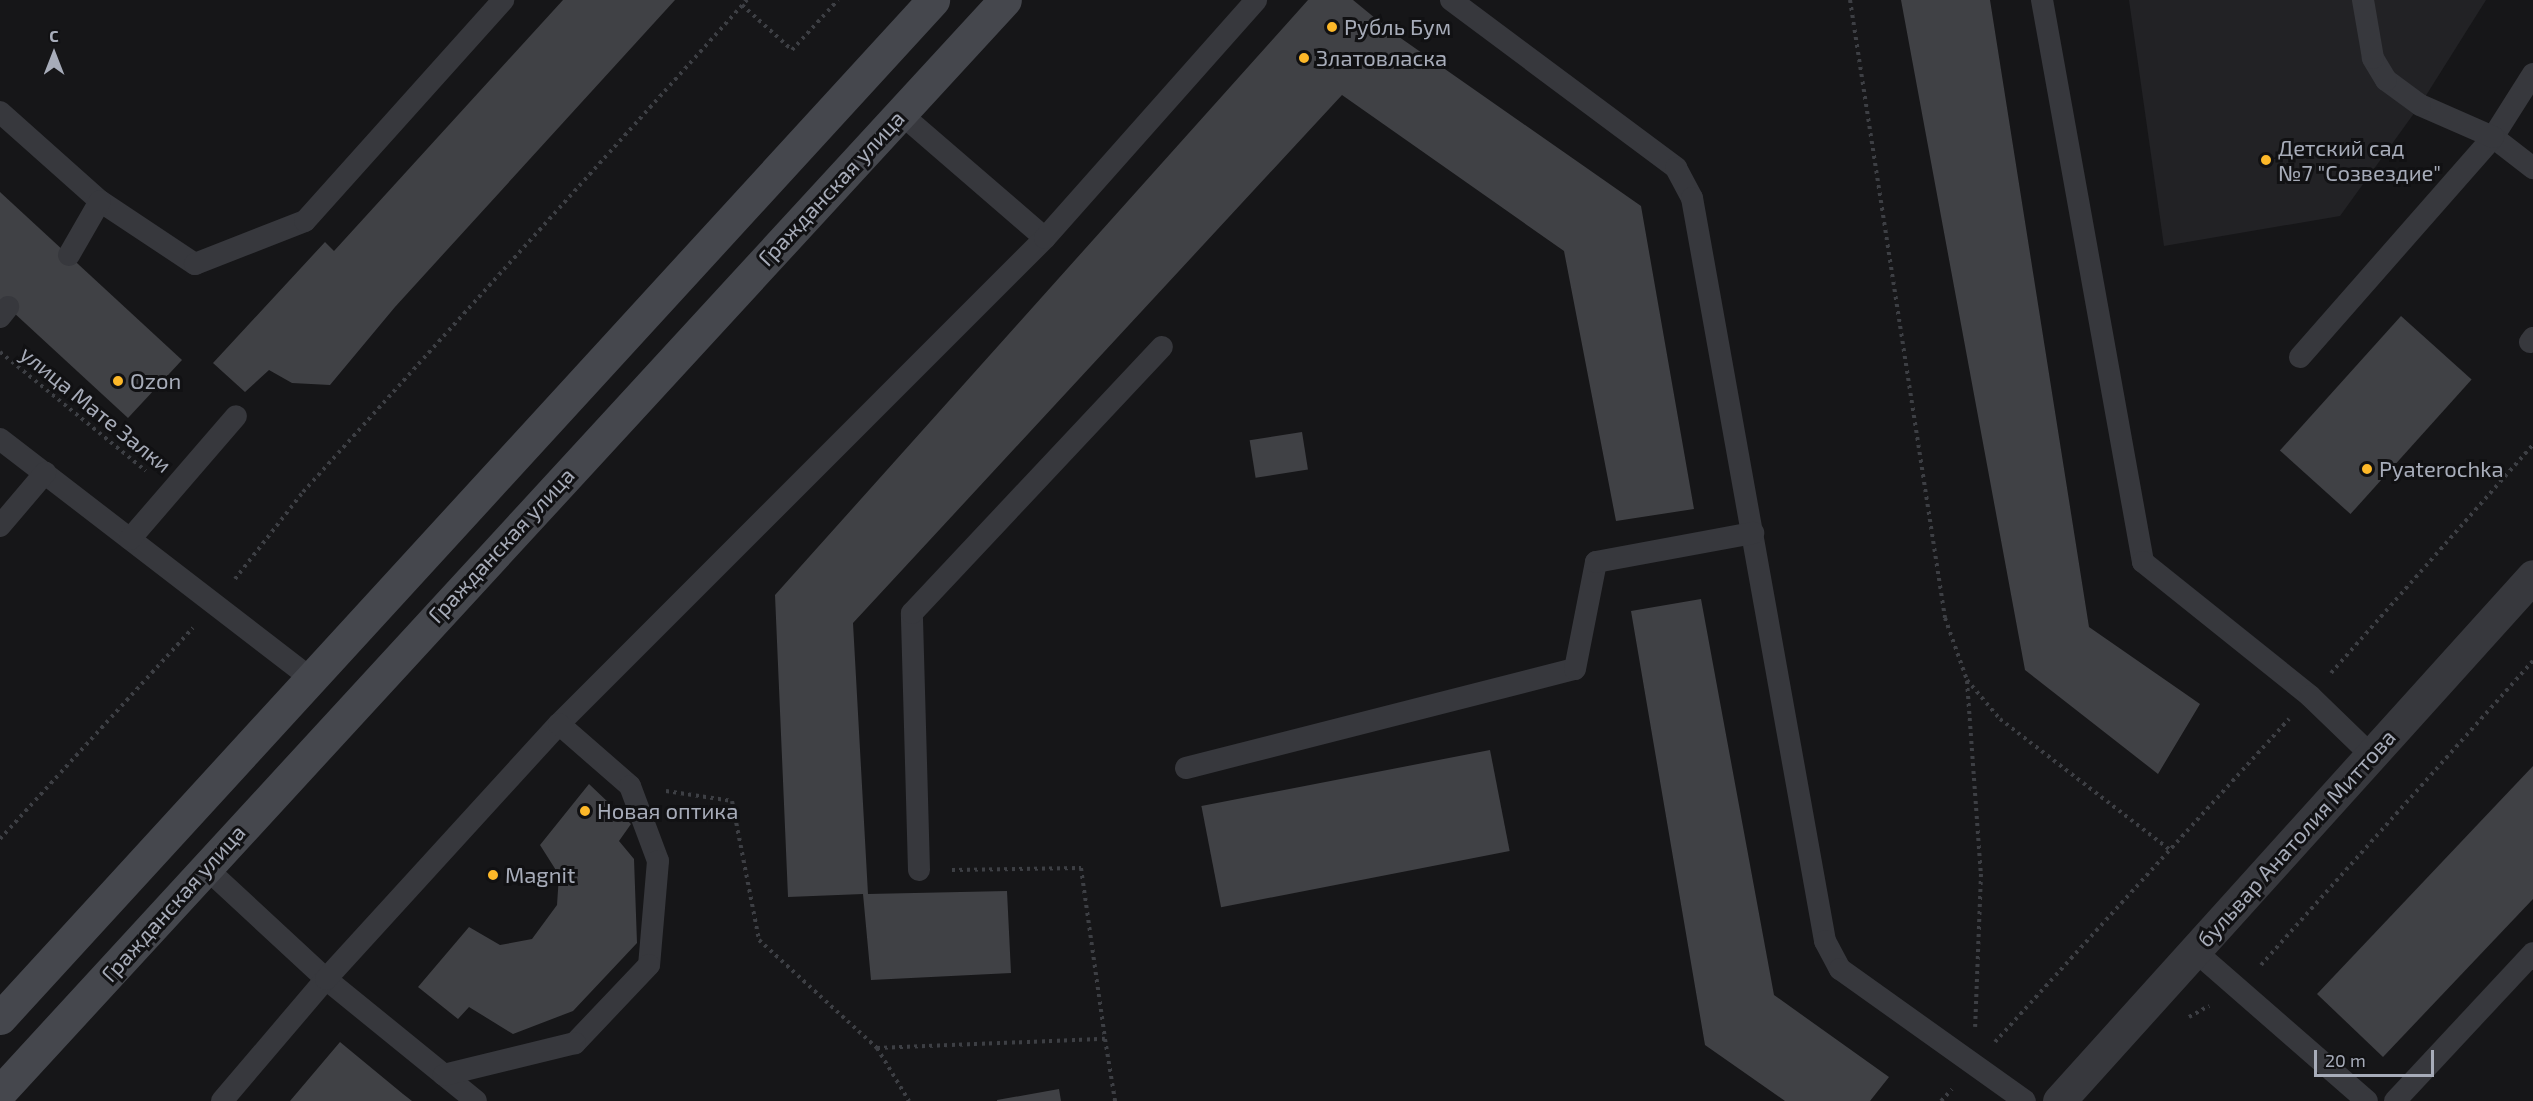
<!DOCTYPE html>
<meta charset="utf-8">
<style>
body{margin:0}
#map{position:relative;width:2533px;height:1101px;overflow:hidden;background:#161618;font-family:"Exo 2",sans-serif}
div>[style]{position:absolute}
.built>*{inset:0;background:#222225}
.building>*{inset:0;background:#404145;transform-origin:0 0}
.path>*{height:4px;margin-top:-2px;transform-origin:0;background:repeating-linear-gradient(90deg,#3d3f44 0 3px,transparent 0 7.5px)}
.lane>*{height:22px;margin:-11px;padding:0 11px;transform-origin:11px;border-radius:11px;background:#37383d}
.street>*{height:33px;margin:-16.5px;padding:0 16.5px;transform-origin:16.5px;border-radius:16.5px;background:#37383d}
.secondary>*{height:33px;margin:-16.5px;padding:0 16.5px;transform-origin:16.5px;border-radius:16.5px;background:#45474d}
.dots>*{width:16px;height:16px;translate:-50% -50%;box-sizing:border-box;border:3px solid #111113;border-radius:50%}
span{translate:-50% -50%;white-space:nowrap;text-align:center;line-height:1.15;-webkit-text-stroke:6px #111113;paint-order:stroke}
.poi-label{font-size:22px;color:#a7acb9}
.left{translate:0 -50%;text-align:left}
.street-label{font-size:22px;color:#a7acb9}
.north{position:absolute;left:24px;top:24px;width:60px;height:60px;-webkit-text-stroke:4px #111113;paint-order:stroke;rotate:0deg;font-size:16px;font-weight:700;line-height:24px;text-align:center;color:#a7acb9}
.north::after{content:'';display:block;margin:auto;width:21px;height:27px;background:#a7acb9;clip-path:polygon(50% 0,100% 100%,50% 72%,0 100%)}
.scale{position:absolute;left:2314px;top:1050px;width:120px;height:27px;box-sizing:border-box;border:3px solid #a7acb9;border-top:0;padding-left:8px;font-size:18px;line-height:21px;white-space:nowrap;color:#a7acb9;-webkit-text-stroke:4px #111113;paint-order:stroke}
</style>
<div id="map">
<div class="built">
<i style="clip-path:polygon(2129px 0,2486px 0,2420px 105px,2340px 216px,2164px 246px)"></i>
</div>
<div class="building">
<i style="clip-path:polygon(563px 0,675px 0,395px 307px,330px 385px,292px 383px,269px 370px,245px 392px,213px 363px,325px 242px,334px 251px)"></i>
<i style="clip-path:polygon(1308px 0,1353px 0,1392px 32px,1641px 206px,1694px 509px,1616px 521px,1564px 251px,1342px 95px,853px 623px,868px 894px,1007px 891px,1011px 973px,871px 980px,863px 894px,788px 897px,775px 595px)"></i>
<i style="clip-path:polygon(1901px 0,1990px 0,2089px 627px,2200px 704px,2158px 774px,2025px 670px)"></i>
<i style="clip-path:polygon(0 192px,182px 360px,128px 418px,0 300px)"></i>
<i style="left:2401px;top:316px;width:95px;height:181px;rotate:42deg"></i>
<i style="left:1302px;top:432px;width:38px;height:53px;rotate:81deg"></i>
<i style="clip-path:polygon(1701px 599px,1774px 995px,1889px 1077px,1870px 1101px,1785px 1101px,1705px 1045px,1631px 611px)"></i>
<i style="left:1490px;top:750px;width:103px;height:294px;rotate:79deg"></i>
<i style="clip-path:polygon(2533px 766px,2533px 899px,2383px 1057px,2317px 994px)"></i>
<i style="clip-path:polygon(589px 784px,631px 824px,619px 841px,634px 859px,637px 943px,573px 1011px,513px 1034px,469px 1007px,458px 1019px,418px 987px,469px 927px,500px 945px,532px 939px,557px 905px,559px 875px,540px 845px)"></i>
<i style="clip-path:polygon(340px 1042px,403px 1094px,412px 1101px,290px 1101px)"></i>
<i style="clip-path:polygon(1059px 1089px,1061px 1101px,997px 1101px,997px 1100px)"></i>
</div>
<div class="path">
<i style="left:1850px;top:0;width:625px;rotate:81.26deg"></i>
<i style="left:1945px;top:618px;width:66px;rotate:70.5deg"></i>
<i style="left:1967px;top:680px;width:51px;rotate:49.8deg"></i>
<i style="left:2000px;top:719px;width:215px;rotate:37.6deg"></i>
<i style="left:742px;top:5px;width:67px;rotate:42deg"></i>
<i style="left:792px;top:50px;width:68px;rotate:-47.4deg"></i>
<i style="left:0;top:352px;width:188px;rotate:39.2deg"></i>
<i style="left:235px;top:579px;width:110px;rotate:-52deg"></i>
<i style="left:303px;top:492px;width:663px;rotate:-47.94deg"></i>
<i style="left:2331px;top:673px;width:305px;rotate:-48.5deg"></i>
<i style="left:1967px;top:681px;width:194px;rotate:85.9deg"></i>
<i style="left:1981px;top:874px;width:153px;rotate:92.2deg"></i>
<i style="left:666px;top:791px;width:67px;rotate:8.6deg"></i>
<i style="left:732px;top:801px;width:142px;rotate:79deg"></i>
<i style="left:759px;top:940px;width:160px;rotate:42.5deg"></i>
<i style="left:877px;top:1048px;width:228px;rotate:-2.3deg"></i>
<i style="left:1105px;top:1039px;width:63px;rotate:80.8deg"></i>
<i style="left:0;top:839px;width:286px;rotate:-47.6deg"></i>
<i style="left:952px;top:870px;width:129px;rotate:-0.9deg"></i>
<i style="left:1081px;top:868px;width:173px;rotate:82deg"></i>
<i style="left:2261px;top:965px;width:408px;rotate:-48.2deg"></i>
<i style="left:2189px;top:1017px;width:23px;rotate:-29deg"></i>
<i style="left:1995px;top:1042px;width:437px;rotate:-47.7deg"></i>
<i style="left:877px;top:1048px;width:62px;rotate:58.9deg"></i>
<i style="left:1941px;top:1101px;width:16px;rotate:-47deg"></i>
</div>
<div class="lane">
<i style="left:1451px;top:0;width:281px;rotate:36.7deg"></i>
<i style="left:1676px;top:168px;width:34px;rotate:62deg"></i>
<i style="left:1692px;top:198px;width:755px;rotate:79.85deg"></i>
<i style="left:1825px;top:941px;width:32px;rotate:62deg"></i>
<i style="left:1840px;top:969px;width:227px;rotate:35.5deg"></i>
<i style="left:2042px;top:0;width:571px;rotate:79.81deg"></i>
<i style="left:2143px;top:562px;width:214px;rotate:38.7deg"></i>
<i style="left:2310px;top:696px;width:85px;rotate:44deg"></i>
<i style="left:2533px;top:74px;width:75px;rotate:122.4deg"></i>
<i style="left:2493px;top:137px;width:51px;rotate:37.8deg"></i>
<i style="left:0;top:112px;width:134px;rotate:41.7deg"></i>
<i style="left:100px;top:201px;width:114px;rotate:33.6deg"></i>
<i style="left:195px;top:264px;width:118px;rotate:-21.4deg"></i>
<i style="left:305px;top:221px;width:297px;rotate:-48.1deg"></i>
<i style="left:900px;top:113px;width:191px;rotate:40.8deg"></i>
<i style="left:69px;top:255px;width:62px;rotate:-60.1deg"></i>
<i style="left:0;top:317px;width:13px;rotate:-51deg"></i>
<i style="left:2530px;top:342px;width:5px;rotate:-53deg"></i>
<i style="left:2300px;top:357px;width:293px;rotate:-48.7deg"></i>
<i style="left:2493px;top:137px;width:80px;rotate:-156.3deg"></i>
<i style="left:2420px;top:105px;width:42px;rotate:-143.7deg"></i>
<i style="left:2386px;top:80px;width:26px;rotate:-121deg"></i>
<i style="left:2373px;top:58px;width:59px;rotate:-99.8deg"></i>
<i style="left:0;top:439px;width:394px;rotate:37.6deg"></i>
<i style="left:0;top:526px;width:70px;rotate:-49.7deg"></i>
<i style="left:130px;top:539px;width:162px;rotate:-49.2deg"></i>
<i style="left:559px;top:724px;width:687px;rotate:-45deg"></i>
<i style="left:1045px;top:238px;width:318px;rotate:-48.4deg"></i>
<i style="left:1186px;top:768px;width:401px;rotate:-14.3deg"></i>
<i style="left:1575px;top:669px;width:109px;rotate:-78.9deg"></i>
<i style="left:1596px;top:562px;width:160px;rotate:-10.5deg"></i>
<i style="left:206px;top:868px;width:163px;rotate:42.8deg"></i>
<i style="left:326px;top:979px;width:193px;rotate:39.1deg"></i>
<i style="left:919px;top:870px;width:257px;rotate:-91.6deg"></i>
<i style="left:912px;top:613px;width:365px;rotate:-46.8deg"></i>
<i style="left:2195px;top:951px;width:228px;rotate:41.1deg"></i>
<i style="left:222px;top:1101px;width:160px;rotate:-49.6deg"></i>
<i style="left:326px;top:979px;width:345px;rotate:-47.6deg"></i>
<i style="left:559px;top:724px;width:94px;rotate:41.1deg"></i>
<i style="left:630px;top:786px;width:80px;rotate:69.5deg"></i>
<i style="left:658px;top:861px;width:104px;rotate:94.9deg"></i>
<i style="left:649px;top:965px;width:108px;rotate:133.5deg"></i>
<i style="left:575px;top:1043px;width:135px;rotate:166.3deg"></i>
<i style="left:2395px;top:1101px;width:202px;rotate:-47deg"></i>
</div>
<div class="street">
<i style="left:2059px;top:1101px;width:707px;rotate:-47.92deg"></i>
</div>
<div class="secondary">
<i style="left:0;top:1018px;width:1381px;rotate:-47.49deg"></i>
<i style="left:0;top:1092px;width:1484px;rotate:-47.38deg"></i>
</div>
<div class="dots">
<i style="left:1332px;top:27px;background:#fdb829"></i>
<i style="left:1304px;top:58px;background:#fdb829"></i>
<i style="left:2266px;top:160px;background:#fdb829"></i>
<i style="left:118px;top:381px;background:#fdb829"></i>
<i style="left:2367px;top:469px;background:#fdb829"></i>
<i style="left:585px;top:811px;background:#fdb829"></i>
<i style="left:493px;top:875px;background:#fdb829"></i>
</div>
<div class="poi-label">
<span class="left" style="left:1344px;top:27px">Рубль Бум</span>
<span class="left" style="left:1316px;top:58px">Златовласка</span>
<span class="left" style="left:2278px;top:160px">Детский сад<br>№7 "Созвездие"</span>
<span class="left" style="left:130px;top:381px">Ozon</span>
<span class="left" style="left:2379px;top:469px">Pyaterochka</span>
<span class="left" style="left:597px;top:811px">Новая оптика</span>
<span class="left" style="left:505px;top:875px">Magnit</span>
</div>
<div class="street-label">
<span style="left:831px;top:188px;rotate:-47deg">Гражданская улица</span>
<span style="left:96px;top:409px;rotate:39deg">улица Мате Залки</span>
<span style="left:501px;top:545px;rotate:-47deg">Гражданская улица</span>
<span style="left:2296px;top:838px;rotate:-48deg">бульвар Анатолия Миттова</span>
<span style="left:173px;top:903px;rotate:-48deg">Гражданская улица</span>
</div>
<div class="north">С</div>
<div class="scale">20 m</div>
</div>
